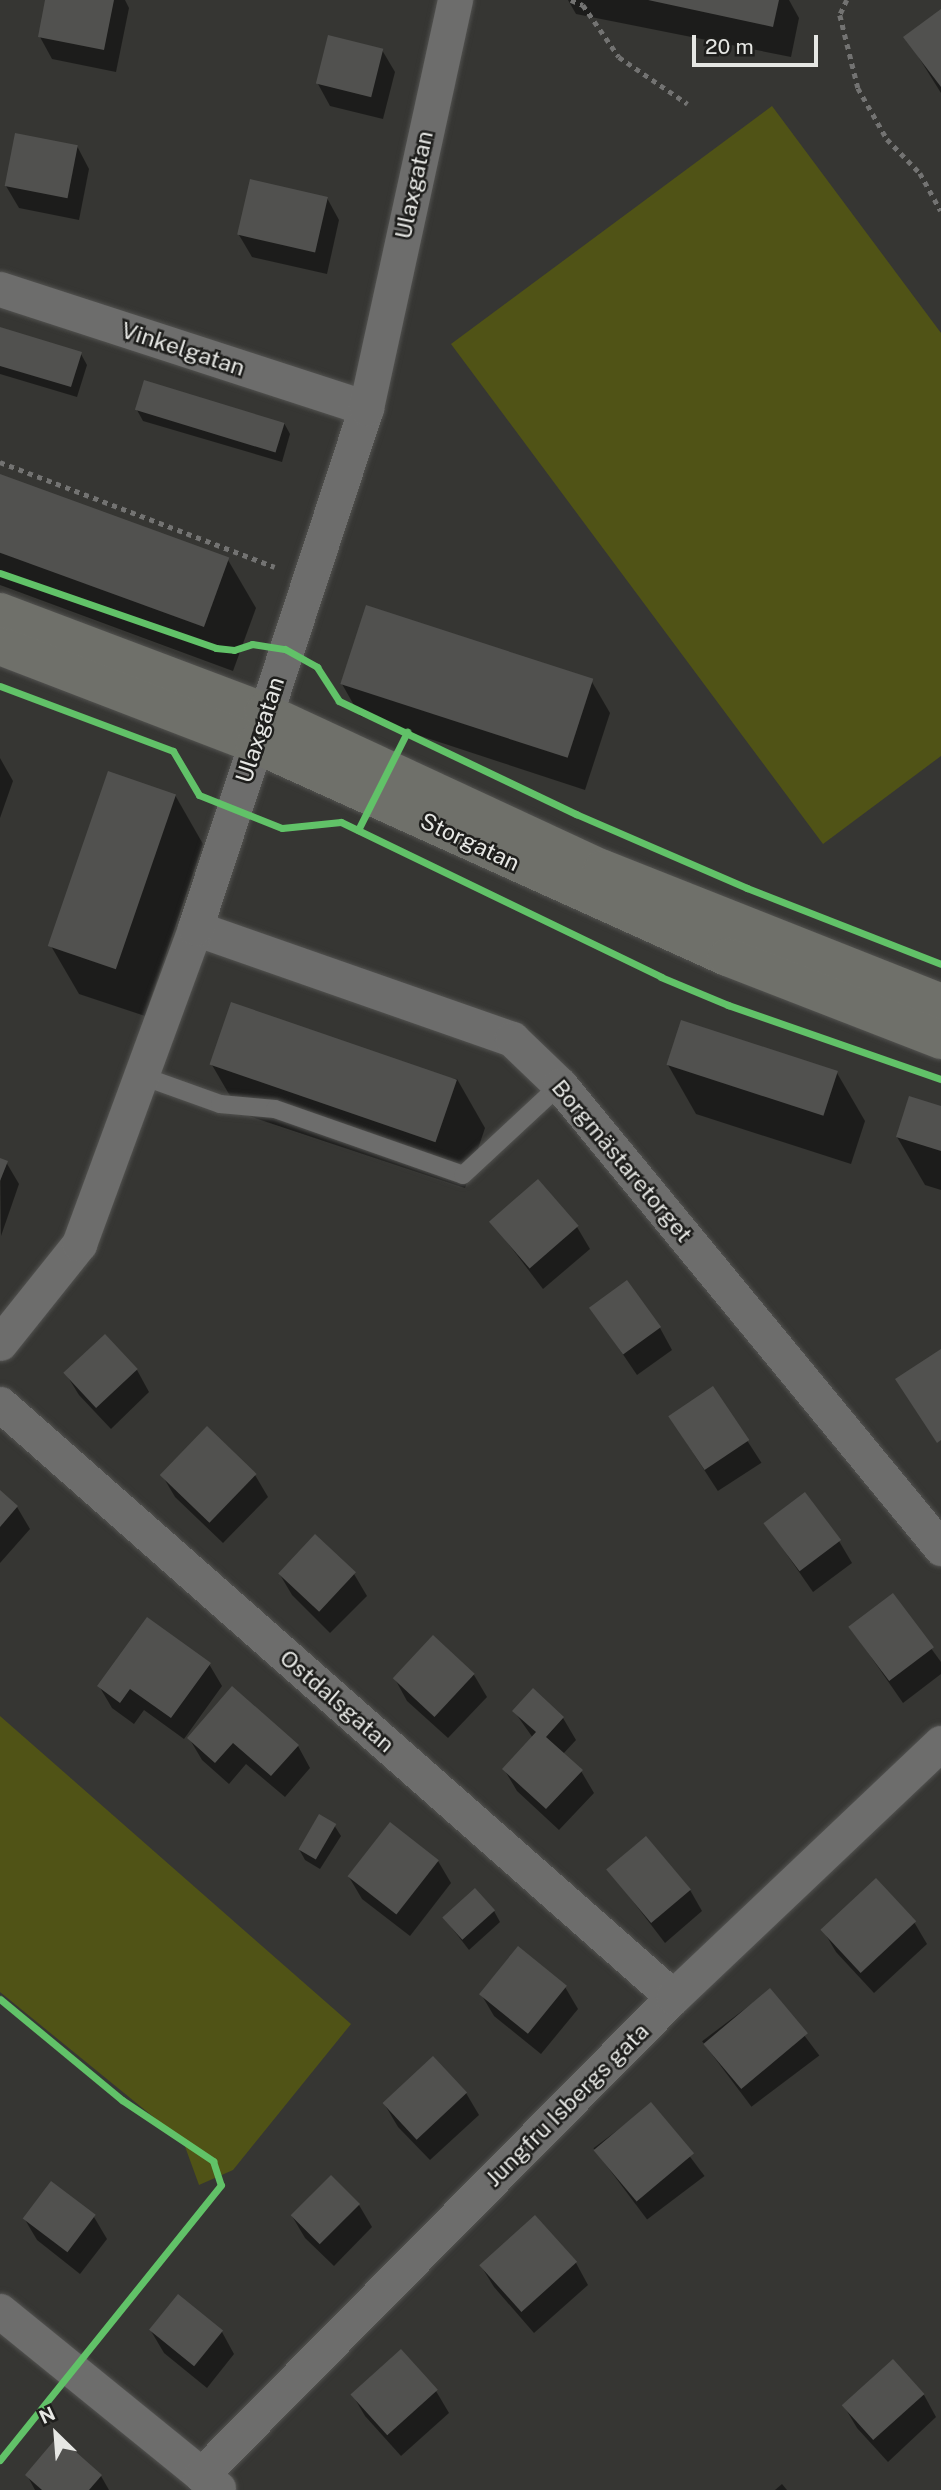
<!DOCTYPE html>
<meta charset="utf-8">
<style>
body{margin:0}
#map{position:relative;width:941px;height:2490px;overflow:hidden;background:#363633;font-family:"Public Sans",sans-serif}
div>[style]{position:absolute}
.green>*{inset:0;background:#505316}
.shadow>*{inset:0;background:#0007;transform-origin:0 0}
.building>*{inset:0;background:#51514f;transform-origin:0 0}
.path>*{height:4.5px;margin-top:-2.25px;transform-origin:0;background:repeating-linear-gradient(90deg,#737372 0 5px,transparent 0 10px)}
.roads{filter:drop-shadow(0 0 2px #525250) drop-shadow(0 0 2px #525250)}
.lane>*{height:18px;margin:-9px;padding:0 9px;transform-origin:9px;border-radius:9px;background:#6d6d6c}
.street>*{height:35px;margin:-17.5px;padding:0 17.5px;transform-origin:17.5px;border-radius:17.5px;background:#6d6d6c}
.secondary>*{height:38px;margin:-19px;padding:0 19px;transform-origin:19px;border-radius:19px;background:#6f706a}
.cycleway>*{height:7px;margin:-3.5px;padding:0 3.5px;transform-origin:3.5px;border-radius:3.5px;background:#61c268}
span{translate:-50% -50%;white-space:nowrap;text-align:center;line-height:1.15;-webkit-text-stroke:5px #1e1e1c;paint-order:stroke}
.street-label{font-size:23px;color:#e6e7e4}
.north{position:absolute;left:21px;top:2399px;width:70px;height:70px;-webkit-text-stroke:5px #1e1e1c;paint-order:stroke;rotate:335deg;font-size:19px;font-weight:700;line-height:28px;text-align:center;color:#e6e7e4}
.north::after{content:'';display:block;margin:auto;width:24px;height:32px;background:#e6e7e4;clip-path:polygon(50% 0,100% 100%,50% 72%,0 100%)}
.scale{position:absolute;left:692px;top:35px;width:126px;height:32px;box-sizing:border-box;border:4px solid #e6e7e4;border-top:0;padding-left:9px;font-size:21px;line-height:24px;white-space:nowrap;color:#e6e7e4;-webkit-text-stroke:5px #1e1e1c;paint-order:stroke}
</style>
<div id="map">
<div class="green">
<i style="clip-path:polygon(772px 106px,941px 333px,941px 756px,823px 844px,451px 344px)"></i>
<i style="clip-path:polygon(0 1716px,351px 2024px,233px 2170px,199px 2185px,183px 2141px,0 1992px)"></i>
</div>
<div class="shadow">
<i style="clip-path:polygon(47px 0,125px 0,129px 8px,116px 72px,52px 59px,40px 37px)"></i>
<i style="clip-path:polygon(568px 0,789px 0,799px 18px,791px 57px,576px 14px)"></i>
<i style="clip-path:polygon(941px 11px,941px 93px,906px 37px)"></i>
<i style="clip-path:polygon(382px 50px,395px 72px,383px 119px,330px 106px,318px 84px)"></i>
<i style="clip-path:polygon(77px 146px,89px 169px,79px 220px,19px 208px,6px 186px)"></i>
<i style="clip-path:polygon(327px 198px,339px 220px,327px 274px,252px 257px,239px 235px)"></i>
<i style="clip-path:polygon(0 329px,81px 354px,87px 365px,77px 397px,0 374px)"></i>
<i style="clip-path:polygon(137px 410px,284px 423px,290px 434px,282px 462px,143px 421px)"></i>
<i style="clip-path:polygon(0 476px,228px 560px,256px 608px,233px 671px,0 585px)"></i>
<i style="clip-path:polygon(592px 682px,610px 713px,585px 790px,360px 716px,342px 684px)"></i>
<i style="clip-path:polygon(0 758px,13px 781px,0 818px)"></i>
<i style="clip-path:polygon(175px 795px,203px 844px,145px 1016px,79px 994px,51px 946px)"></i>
<i style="clip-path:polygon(212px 1065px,457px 1079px,485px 1128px,465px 1188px,240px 1113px)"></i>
<i style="clip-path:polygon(668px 1065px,837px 1073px,865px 1121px,851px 1164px,696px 1114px)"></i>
<i style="clip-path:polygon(941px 1108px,941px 1190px,925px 1185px,897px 1137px)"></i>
<i style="clip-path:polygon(0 1160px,6px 1162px,19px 1184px,1px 1236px)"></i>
<i style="clip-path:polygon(491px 1221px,577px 1227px,590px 1249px,543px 1289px)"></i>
<i style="clip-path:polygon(592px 1309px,660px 1328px,672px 1350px,637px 1375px)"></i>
<i style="clip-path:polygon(137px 1370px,149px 1392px,111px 1429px,79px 1395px,66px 1374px)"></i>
<i style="left:713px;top:1388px;width:89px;height:52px;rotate:57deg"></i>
<i style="clip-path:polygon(207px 1429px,255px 1475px,268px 1497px,223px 1543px,175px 1497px,162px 1475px)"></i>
<i style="clip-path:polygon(0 1493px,17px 1507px,30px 1529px,0 1563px)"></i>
<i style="clip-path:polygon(765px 1523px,839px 1541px,852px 1563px,813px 1592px)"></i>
<i style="clip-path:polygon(279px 1573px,354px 1574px,367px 1596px,330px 1633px,292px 1595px)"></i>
<i style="clip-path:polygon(893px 1596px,941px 1662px,941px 1674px,903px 1703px,851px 1628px)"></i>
<i style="clip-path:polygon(209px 1664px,222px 1686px,184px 1739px,144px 1710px,134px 1724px,112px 1708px,99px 1686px)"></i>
<i style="clip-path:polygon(474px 1675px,487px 1697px,448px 1738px,407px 1701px,395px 1679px)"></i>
<i style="clip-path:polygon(514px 1711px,563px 1718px,576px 1740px,563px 1754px,581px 1771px,594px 1793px,559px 1830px,517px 1791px,504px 1769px,533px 1738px)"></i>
<i style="clip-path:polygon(189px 1738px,298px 1746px,310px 1768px,285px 1797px,246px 1764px,229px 1784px,202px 1760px)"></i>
<i style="clip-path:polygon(334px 1825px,341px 1836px,320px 1869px,305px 1860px,299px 1849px)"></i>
<i style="clip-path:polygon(438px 1861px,451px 1883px,410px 1936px,362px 1899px,349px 1877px)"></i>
<i style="clip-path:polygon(609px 1870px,690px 1890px,702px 1911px,665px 1943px)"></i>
<i style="clip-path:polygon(494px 1911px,500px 1922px,469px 1950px,445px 1919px)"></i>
<i style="clip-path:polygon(914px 1922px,927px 1944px,874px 1993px,836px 1952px,823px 1930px)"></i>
<i style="clip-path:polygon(565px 1987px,578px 2009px,541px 2054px,494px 2016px,481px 1994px)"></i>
<i style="left:770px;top:1990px;width:82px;height:85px;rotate:53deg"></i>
<i style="clip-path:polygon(433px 2059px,466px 2093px,479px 2115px,430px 2160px,398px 2127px,385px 2105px)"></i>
<i style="left:651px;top:2105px;width:89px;height:72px;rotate:53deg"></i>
<i style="clip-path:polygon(331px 2177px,359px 2205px,372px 2227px,334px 2266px,305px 2238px,292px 2216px)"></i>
<i style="clip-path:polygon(94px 2217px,107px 2239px,80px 2274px,37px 2240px,24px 2218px)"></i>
<i style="clip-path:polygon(576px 2263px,588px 2285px,534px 2333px,494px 2287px,481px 2266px)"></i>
<i style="clip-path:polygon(151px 2331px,222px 2332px,234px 2354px,207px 2388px,164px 2353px)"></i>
<i style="clip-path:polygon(436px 2391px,449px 2413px,401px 2456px,365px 2416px,352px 2394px)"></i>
<i style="clip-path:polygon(924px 2395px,936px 2417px,888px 2462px,857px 2428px,844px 2406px)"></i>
<i style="clip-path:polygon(27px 2475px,101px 2476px,109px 2490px,35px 2490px)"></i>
<i style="clip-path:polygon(782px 2484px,787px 2490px,775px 2490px)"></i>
</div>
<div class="building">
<i style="clip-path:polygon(45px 0,114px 0,104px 50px,38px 37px)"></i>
<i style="clip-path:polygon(648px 0,779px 0,773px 27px)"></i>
<i style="clip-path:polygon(941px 9px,941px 87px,903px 37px)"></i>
<i style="left:328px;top:35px;width:57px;height:50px;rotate:14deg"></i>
<i style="left:15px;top:133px;width:64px;height:54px;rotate:11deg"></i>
<i style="left:250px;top:179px;width:80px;height:57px;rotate:13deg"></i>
<i style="clip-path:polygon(0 327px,82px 352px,71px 387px,0 366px)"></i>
<i style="left:144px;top:380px;width:147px;height:31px;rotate:17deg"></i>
<i style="left:0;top:474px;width:244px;height:74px;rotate:20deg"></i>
<i style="left:366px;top:605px;width:239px;height:83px;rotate:18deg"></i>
<i style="left:108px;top:771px;width:72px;height:185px;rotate:19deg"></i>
<i style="left:231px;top:1002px;width:239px;height:66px;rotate:19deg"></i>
<i style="left:681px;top:1020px;width:165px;height:47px;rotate:18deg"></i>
<i style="clip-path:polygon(909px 1096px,941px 1106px,941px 1151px,896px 1137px)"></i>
<i style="clip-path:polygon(0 1158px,8px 1161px,0 1181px)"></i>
<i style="left:538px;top:1179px;width:62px;height:65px;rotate:49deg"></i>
<i style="left:627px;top:1280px;width:58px;height:47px;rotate:54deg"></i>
<i style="left:105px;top:1334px;width:48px;height:57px;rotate:47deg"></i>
<i style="clip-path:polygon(941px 1349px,941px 1440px,937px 1443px,895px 1379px)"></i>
<i style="left:713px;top:1386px;width:65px;height:54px;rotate:56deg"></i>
<i style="left:207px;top:1426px;width:69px;height:68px;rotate:44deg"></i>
<i style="clip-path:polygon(0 1490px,18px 1506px,0 1527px)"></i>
<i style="left:805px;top:1492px;width:60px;height:52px;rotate:53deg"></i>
<i style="left:315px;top:1534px;width:56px;height:54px;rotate:43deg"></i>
<i style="left:893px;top:1593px;width:68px;height:56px;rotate:53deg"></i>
<i style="clip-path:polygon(147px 1617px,211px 1663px,171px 1718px,130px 1689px,120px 1703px,97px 1686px)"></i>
<i style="left:433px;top:1635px;width:57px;height:59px;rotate:43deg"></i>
<i style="clip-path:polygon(232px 1686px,299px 1745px,271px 1776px,233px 1743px,215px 1763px,187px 1738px)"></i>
<i style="clip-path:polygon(533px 1688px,564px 1717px,546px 1737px,583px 1770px,546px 1809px,502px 1769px,536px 1732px,512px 1711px)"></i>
<i style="left:319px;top:1814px;width:20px;height:41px;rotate:30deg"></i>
<i style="left:390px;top:1822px;width:62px;height:69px;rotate:38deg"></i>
<i style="left:646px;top:1836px;width:70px;height:52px;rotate:50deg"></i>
<i style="left:876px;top:1878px;width:59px;height:76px;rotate:47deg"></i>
<i style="left:475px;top:1888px;width:30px;height:44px;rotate:48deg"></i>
<i style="left:518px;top:1946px;width:63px;height:62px;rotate:39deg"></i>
<i style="left:770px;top:1988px;width:59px;height:87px;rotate:50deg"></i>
<i style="left:433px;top:2056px;width:50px;height:69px;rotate:47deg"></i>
<i style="left:651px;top:2102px;width:67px;height:75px;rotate:50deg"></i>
<i style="left:331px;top:2175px;width:41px;height:57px;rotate:45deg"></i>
<i style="left:51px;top:2181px;width:56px;height:47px;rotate:37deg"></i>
<i style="left:535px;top:2215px;width:63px;height:75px;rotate:48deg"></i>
<i style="left:178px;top:2294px;width:58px;height:46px;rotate:39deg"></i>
<i style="left:401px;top:2349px;width:55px;height:68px;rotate:48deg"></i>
<i style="left:893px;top:2359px;width:47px;height:69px;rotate:48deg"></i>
<i style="clip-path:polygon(58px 2436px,102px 2475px,89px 2490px,42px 2490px,25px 2475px)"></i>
</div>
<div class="path">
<i style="left:571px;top:0;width:13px;rotate:23deg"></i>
<i style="left:583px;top:5px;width:63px;rotate:55.3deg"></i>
<i style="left:619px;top:57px;width:83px;rotate:34.3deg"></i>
<i style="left:847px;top:0;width:17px;rotate:115deg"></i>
<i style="left:840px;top:15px;width:75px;rotate:76.1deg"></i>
<i style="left:858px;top:88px;width:59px;rotate:60.4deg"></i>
<i style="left:887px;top:139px;width:47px;rotate:45.9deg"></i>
<i style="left:920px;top:173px;width:43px;rotate:61.1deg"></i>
<i style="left:0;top:462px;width:294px;rotate:20.9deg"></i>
</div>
<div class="roads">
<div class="lane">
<i style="left:142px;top:1076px;width:83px;rotate:19.7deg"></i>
<i style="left:220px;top:1104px;width:55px;rotate:5.2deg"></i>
<i style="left:275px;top:1109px;width:199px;rotate:19.3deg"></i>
<i style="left:463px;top:1175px;width:132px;rotate:-42.9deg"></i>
</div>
<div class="street">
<i style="left:0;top:289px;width:385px;rotate:18deg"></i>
<i style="left:195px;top:928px;width:336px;rotate:19.3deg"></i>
<i style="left:512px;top:1039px;width:66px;rotate:43.8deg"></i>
<i style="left:560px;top:1085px;width:600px;rotate:50.55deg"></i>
<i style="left:0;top:1343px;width:127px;rotate:-51.4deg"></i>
<i style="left:79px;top:1244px;width:337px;rotate:-69.8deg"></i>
<i style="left:195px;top:928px;width:547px;rotate:-71.8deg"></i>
<i style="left:366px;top:408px;width:418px;rotate:-77.7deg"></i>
<i style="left:0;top:1404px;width:897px;rotate:41.38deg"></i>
<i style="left:0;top:2311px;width:281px;rotate:39.1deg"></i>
<i style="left:201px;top:2475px;width:672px;rotate:-45.36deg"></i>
<i style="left:673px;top:1997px;width:369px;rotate:-43.5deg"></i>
</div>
<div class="secondary">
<i style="left:0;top:612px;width:282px;rotate:20.7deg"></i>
<i style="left:264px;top:712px;width:374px;rotate:24.9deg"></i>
<i style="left:603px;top:869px;width:364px;rotate:21.6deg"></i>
<i style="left:0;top:646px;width:273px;rotate:21deg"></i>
<i style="left:255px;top:744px;width:518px;rotate:24.29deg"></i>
<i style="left:727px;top:957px;width:230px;rotate:21.2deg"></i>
</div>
</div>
<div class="cycleway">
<i style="left:0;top:573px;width:229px;rotate:19.1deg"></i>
<i style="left:216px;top:648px;width:18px;rotate:6deg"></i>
<i style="left:234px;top:650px;width:19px;rotate:-18deg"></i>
<i style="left:252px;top:644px;width:33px;rotate:9deg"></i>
<i style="left:285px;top:649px;width:37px;rotate:29deg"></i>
<i style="left:317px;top:667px;width:40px;rotate:57.1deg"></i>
<i style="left:339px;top:701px;width:263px;rotate:25.5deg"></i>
<i style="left:576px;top:814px;width:186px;rotate:23.4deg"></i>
<i style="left:747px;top:888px;width:208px;rotate:21.4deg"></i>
<i style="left:0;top:686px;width:185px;rotate:20.6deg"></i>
<i style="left:173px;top:751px;width:51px;rotate:59.4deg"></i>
<i style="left:199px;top:795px;width:89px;rotate:21.7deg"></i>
<i style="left:282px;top:828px;width:59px;rotate:-5.8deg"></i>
<i style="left:341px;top:822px;width:356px;rotate:25.8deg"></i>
<i style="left:661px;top:977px;width:73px;rotate:22.7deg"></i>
<i style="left:728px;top:1005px;width:225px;rotate:19.2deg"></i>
<i style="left:358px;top:830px;width:110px;rotate:-63.4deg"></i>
<i style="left:0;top:1999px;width:158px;rotate:39.6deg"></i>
<i style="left:122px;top:2100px;width:110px;rotate:33.8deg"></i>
<i style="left:213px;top:2161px;width:25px;rotate:72deg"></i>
<i style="left:221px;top:2185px;width:353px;rotate:128.8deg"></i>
</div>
<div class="street-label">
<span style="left:414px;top:185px;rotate:-78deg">Ulaxgatan</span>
<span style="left:183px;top:349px;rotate:18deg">Vinkelgatan</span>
<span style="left:260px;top:730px;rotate:-72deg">Ulaxgatan</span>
<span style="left:470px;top:842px;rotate:25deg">Storgatan</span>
<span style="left:622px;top:1161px;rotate:50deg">Borgmästaretorget</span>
<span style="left:337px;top:1701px;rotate:41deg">Ostdalsgatan</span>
<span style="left:567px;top:2105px;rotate:-45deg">Jungfru Isbergs gata</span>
</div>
<div class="north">N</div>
<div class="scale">20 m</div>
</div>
